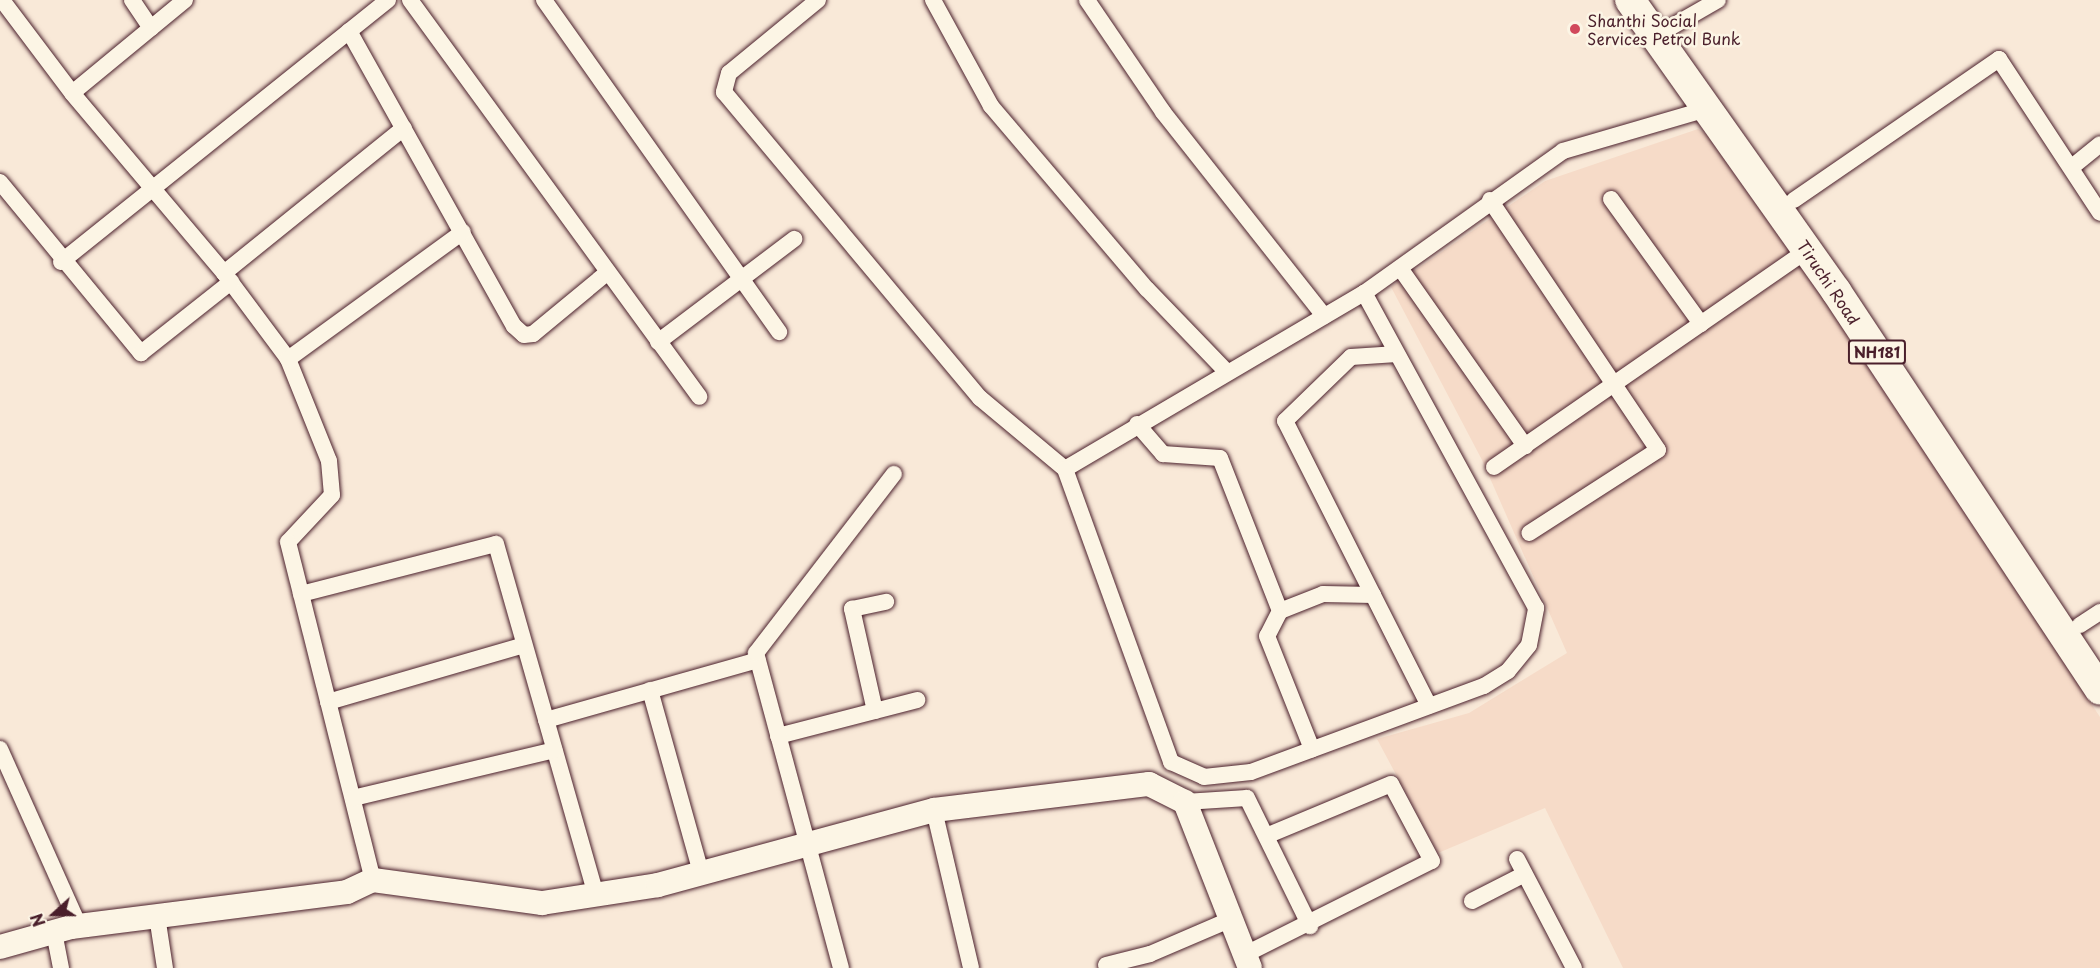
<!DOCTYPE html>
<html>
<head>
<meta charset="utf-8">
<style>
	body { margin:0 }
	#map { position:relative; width:2100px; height:968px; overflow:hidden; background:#f9e9d8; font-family:"Playpen Sans",sans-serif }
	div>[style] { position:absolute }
	.built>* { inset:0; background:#f6dbc8 }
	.roads { filter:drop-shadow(0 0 2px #4a1f2b) drop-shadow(0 0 2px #4a1f2b) }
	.street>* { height:16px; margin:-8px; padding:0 8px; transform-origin:8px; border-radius:8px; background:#fcf5e5 }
	.secondary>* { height:24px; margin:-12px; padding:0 12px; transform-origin:12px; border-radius:12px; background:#fcf5e5 }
	.highway>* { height:30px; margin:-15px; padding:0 15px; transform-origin:15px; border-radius:15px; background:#fcf5e5 }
	.dots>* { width:16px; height:16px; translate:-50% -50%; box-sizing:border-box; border:3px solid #fcf5e5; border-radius:50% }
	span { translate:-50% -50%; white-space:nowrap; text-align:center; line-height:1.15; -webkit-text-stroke:5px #fcf5e5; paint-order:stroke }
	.shield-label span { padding:2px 4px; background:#fcf5e5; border:2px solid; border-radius:4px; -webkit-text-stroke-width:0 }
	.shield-label { font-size:15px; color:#4a1f2b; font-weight:700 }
	.poi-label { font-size:16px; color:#4a1f2b }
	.left { translate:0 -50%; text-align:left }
	.street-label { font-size:16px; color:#4a1f2b }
	.north { position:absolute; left:24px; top:884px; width:60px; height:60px; -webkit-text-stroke:4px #fcf5e5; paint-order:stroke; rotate:249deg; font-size:16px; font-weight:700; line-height:24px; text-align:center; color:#4a1f2b }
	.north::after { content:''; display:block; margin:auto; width:21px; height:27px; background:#4a1f2b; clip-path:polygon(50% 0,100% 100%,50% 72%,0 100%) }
</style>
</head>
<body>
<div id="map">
	<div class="built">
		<div style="clip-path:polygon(1698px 129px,1712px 138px,1793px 252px,2100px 717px,2100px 968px,1623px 968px,1545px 808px,1438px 853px,1377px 739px,1469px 713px,1567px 653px,1482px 460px,1391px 287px,1545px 181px)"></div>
	</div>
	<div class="roads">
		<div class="street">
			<div style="left:2px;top:0;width:116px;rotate:53deg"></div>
			<div style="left:132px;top:0;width:34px;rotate:56deg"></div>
			<div style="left:185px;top:0;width:146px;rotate:140.5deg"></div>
			<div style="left:72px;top:93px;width:236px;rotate:49.8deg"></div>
			<div style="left:224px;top:273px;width:107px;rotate:53.3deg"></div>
			<div style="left:288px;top:359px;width:110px;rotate:68.1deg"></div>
			<div style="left:329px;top:461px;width:34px;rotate:85deg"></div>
			<div style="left:332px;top:495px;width:64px;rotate:133.1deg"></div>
			<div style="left:288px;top:542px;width:349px;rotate:75.9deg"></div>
			<div style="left:410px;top:0;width:491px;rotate:53.9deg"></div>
			<div style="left:544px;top:0;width:407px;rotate:54.7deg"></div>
			<div style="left:818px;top:0;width:115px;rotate:140.6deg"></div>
			<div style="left:729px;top:73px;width:20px;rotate:105deg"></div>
			<div style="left:724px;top:92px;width:399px;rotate:50.1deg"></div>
			<div style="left:980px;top:398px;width:111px;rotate:39.9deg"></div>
			<div style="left:1065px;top:469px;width:347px;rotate:-30.5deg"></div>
			<div style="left:1364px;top:293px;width:244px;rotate:-35.5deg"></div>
			<div style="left:1563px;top:151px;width:153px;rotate:-16.3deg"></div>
			<div style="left:933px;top:0;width:121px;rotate:61.3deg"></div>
			<div style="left:991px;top:106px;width:240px;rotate:49.6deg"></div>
			<div style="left:1147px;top:289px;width:115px;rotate:46.1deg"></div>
			<div style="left:1087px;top:0;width:135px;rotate:55.8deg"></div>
			<div style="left:1163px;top:112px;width:260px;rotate:51.7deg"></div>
			<div style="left:1671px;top:27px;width:54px;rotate:-29.9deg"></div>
			<div style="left:349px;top:31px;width:338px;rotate:60.8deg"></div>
			<div style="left:514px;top:326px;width:13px;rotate:42deg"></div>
			<div style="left:524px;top:335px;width:9px;rotate:-6deg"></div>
			<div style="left:533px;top:334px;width:97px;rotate:-39.6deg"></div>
			<div style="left:2072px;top:167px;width:36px;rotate:-39deg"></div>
			<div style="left:0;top:182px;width:222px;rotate:50.5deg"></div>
			<div style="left:141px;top:353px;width:115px;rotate:-38.3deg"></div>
			<div style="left:1611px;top:199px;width:154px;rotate:54.2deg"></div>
			<div style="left:1490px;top:200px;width:301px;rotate:56.1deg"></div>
			<div style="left:1658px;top:450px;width:153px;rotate:147.2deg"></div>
			<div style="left:1794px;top:200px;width:249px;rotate:-34.5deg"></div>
			<div style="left:1999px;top:59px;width:184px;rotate:56.7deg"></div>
			<div style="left:61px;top:262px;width:419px;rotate:-38.7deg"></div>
			<div style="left:1400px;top:268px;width:218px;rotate:54.9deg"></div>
			<div style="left:224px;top:273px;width:231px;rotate:-38.9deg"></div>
			<div style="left:658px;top:342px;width:171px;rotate:-37.1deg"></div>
			<div style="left:288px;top:359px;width:216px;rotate:-36deg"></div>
			<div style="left:1137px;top:424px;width:40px;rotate:49deg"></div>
			<div style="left:1163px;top:454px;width:57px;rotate:4deg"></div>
			<div style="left:1220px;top:458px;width:164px;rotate:68.6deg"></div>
			<div style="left:1280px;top:611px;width:46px;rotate:-21.6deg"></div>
			<div style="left:1323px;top:594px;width:50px;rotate:1.1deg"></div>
			<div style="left:1373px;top:595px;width:195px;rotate:-116.8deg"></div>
			<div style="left:1285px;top:421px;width:92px;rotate:-44.1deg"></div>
			<div style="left:1351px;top:357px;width:46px;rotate:-3.7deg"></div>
			<div style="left:1494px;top:467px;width:381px;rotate:-34.7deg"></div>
			<div style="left:1065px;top:469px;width:312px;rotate:70.1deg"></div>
			<div style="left:1171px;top:762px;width:36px;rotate:24deg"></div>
			<div style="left:1204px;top:777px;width:47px;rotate:-6.1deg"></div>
			<div style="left:1251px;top:772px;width:248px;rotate:-20.3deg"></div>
			<div style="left:1484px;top:686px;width:28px;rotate:-32deg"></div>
			<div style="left:1508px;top:671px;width:33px;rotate:-51deg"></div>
			<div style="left:1529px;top:645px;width:38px;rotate:-79deg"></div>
			<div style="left:1536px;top:608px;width:359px;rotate:-118.6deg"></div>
			<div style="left:301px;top:594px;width:201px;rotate:-14.4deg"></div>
			<div style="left:496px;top:544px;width:365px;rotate:74.1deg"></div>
			<div style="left:1373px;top:595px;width:124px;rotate:63.2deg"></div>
			<div style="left:1280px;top:611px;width:28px;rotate:117deg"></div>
			<div style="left:1267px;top:636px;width:122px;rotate:68.3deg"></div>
			<div style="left:2080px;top:625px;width:24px;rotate:-33deg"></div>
			<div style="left:650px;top:690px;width:190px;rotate:74.4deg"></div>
			<div style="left:328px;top:702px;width:204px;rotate:-16.2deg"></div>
			<div style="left:875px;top:711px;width:105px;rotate:-102.7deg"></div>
			<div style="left:852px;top:609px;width:35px;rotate:-12deg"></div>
			<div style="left:546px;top:720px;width:220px;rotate:-15.8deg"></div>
			<div style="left:778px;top:736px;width:144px;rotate:-14.5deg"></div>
			<div style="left:0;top:749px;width:194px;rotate:65.9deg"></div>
			<div style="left:353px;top:798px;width:207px;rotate:-13.4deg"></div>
			<div style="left:1185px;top:802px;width:62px;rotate:-3.7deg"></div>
			<div style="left:1247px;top:798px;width:143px;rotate:63.8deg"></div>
			<div style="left:934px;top:810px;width:162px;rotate:76.8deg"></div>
			<div style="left:1517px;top:859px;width:123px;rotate:62.4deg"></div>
			<div style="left:1472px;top:901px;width:59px;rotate:-27deg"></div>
			<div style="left:157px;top:916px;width:53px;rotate:81.3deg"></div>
			<div style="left:54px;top:932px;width:37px;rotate:79deg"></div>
			<div style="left:1244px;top:955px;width:210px;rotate:-26.6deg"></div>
			<div style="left:1432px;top:861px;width:87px;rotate:-118deg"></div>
			<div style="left:1391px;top:784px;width:135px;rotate:157.4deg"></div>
			<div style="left:1106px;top:965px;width:45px;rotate:-14deg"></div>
			<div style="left:1150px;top:954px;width:91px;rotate:-23.2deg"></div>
			<div style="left:841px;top:968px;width:326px;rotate:-105.1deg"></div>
			<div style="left:756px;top:653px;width:226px;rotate:-52.4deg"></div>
		</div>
		<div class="secondary">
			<div style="left:0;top:947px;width:74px;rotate:-15.7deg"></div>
			<div style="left:71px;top:927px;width:278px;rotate:-7.2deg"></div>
			<div style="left:347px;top:892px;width:29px;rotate:-25deg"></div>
			<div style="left:373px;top:880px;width:171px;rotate:7.8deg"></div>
			<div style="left:542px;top:903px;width:117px;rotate:-8.8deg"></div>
			<div style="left:658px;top:885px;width:286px;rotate:-15.2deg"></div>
			<div style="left:934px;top:810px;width:217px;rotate:-6.9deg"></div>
			<div style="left:1149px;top:784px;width:40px;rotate:26.6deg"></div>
			<div style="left:1185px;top:802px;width:178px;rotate:68.6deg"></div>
		</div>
		<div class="highway">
			<div style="left:1630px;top:0;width:357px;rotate:54.7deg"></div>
			<div style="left:1836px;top:291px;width:478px;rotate:56.5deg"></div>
		</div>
	</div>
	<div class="dots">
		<div style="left:1575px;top:29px;background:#d1495b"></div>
	</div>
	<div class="shield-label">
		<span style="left:1877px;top:352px">NH181</span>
	</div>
	<div class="poi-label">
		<span class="left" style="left:1587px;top:29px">Shanthi Social<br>Services Petrol Bunk</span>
	</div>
	<div class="street-label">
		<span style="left:1829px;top:282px;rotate:56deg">Tiruchi Road</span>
	</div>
	<div class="north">N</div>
</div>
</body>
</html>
